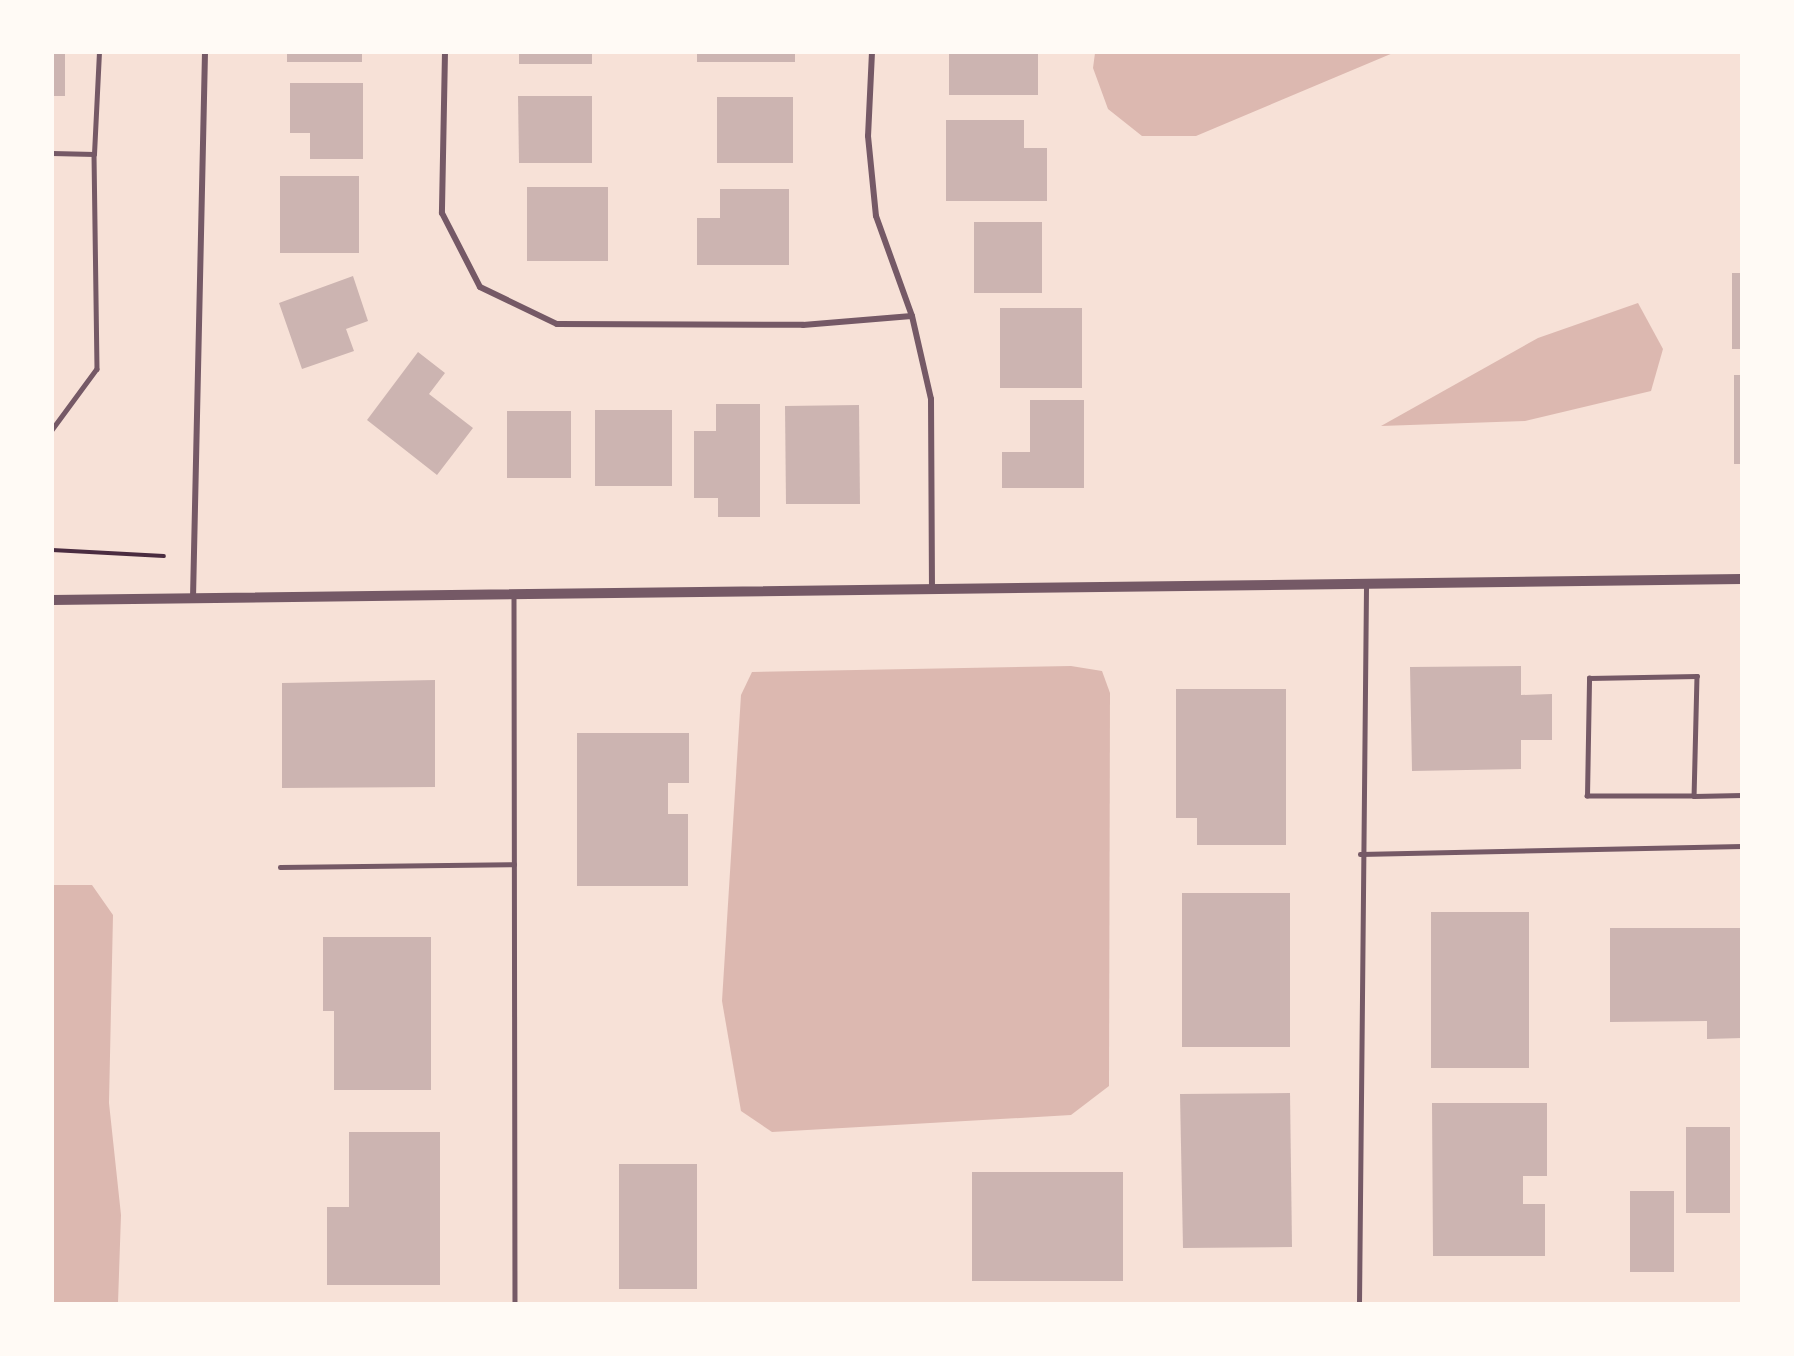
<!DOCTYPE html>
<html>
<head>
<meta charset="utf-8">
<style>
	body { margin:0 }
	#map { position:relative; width:1794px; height:1356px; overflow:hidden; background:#f7e1d7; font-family:"Times New Roman",serif }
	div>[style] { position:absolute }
	.water>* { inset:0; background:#dcb8b0 }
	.building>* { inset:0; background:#ccb4b1 }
	.path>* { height:4px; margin:-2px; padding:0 2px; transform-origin:2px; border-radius:2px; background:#4a2c40 }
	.service>* { height:4.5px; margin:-2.25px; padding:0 2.25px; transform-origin:2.25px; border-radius:2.25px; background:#755966 }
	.minor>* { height:6px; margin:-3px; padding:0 3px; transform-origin:3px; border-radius:3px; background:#755966 }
	.tertiary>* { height:10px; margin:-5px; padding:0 5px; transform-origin:5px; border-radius:5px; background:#755966 }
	span { translate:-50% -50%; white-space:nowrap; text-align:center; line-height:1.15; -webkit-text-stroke:4.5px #fffaf5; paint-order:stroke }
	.frame { position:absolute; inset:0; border:54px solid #fffaf5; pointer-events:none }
</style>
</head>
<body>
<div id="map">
	<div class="water">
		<div style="clip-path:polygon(1095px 53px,1095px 52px,1393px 53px,1196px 136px,1142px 136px,1108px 109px,1093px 68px)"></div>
		<div style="clip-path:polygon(1638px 303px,1663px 349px,1651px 391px,1525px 421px,1381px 426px,1538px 338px)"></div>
		<div style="clip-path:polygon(1071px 666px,1102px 671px,1110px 693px,1109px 1086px,1071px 1115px,772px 1132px,741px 1111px,722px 1001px,741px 695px,752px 672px)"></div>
		<div style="clip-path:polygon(53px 885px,92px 885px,113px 915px,109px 1103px,121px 1215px,118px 1303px,53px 1303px)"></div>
	</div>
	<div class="building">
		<div style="clip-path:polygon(52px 52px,65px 52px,65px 96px,52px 96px)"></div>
		<div style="clip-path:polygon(287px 52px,362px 52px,362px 62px,287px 62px)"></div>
		<div style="clip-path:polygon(519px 52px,592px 52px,592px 64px,519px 64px)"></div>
		<div style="clip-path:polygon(697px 52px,795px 52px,795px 62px,697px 62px)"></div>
		<div style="clip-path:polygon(949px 52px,1038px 52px,1038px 95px,949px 95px)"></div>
		<div style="clip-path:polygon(290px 83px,363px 83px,363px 159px,310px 159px,310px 133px,290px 133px)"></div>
		<div style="clip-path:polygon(518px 96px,592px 96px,592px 163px,519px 163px)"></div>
		<div style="clip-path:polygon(717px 97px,793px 97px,793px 163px,717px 163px)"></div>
		<div style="clip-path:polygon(946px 120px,1024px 120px,1024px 148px,1047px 148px,1047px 201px,946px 201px)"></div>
		<div style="clip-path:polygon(280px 176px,359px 176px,359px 253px,280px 253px)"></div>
		<div style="clip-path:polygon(527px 187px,608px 187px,608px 261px,527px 261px)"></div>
		<div style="clip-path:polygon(720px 189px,789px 189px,789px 265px,697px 265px,697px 218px,720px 218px)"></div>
		<div style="clip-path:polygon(974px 222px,1042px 222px,1042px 293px,974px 293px)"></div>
		<div style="clip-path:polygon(1732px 273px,1742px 273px,1742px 349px,1732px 349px)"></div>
		<div style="clip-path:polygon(353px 276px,368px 321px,346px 329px,354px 351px,302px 369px,279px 303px)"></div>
		<div style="clip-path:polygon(1000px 308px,1082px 308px,1082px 388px,1000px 388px)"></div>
		<div style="clip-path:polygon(418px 352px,445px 373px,429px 394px,473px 428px,437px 475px,367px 420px)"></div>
		<div style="clip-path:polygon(1734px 375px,1742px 375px,1742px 464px,1734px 464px)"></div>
		<div style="clip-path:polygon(1030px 400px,1084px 400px,1084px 488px,1002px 488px,1002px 452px,1030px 452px)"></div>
		<div style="clip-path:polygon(716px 404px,760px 404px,760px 517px,718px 517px,718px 498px,694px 498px,694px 431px,716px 431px)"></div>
		<div style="clip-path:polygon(859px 405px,860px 504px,786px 504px,785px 406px)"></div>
		<div style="clip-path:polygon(595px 410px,672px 410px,672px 486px,595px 486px)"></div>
		<div style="clip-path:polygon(507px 411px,571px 411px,571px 478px,507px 478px)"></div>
		<div style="clip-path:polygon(1521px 666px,1521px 695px,1552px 694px,1552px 740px,1521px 740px,1521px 769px,1412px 771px,1410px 667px)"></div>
		<div style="clip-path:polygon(435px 680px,435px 787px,282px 788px,282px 683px)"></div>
		<div style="clip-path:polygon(1176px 689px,1286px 689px,1286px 845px,1197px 845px,1197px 818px,1176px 818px)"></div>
		<div style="clip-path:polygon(577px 733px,689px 733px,689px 783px,668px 783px,668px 814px,688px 814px,688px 886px,577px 886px)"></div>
		<div style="clip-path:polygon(1182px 893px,1290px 893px,1290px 1047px,1182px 1047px)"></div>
		<div style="clip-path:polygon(1431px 912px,1529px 912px,1529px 1068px,1431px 1068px)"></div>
		<div style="clip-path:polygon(1610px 928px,1742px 928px,1742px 1038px,1707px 1039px,1707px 1021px,1610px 1022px)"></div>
		<div style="clip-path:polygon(323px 937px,431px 937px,431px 1090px,334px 1090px,334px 1011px,323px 1011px)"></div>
		<div style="clip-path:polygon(1290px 1093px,1292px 1247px,1183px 1248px,1180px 1094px)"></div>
		<div style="clip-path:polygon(1432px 1103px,1547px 1103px,1547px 1176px,1523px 1176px,1523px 1204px,1545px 1204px,1545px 1256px,1433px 1256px)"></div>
		<div style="clip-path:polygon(1686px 1127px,1730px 1127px,1730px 1213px,1686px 1213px)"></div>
		<div style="clip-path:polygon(349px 1132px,440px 1132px,440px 1285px,327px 1285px,327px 1207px,349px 1207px)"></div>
		<div style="clip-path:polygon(619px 1164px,697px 1164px,697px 1289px,619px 1289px)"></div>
		<div style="clip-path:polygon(972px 1172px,1123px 1172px,1123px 1281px,972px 1281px)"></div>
		<div style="clip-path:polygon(1630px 1191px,1674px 1191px,1674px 1272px,1630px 1272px)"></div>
	</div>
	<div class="path">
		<div style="left:52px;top:550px;width:112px;rotate:3.1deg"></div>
	</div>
	<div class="service">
		<div style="left:52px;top:153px;width:42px;rotate:1.4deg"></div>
		<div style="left:94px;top:154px;width:215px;rotate:89.2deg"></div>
		<div style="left:97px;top:369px;width:76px;rotate:126.4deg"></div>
		<div style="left:94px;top:154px;width:102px;rotate:-87.2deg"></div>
		<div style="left:514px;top:596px;width:708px;rotate:89.92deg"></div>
		<div style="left:1694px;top:796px;width:107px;rotate:180deg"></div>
		<div style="left:1587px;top:796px;width:118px;rotate:-89deg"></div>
		<div style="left:1589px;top:678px;width:108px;rotate:-1.1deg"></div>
		<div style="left:1697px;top:676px;width:120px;rotate:91.4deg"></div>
		<div style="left:1694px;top:796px;width:48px;rotate:-1.2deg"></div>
		<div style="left:1360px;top:854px;width:382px;rotate:-1.2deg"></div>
		<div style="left:280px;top:867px;width:234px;rotate:-0.7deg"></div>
		<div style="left:1359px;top:1304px;width:721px;rotate:-89.44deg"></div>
	</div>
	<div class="minor">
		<div style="left:445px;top:52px;width:161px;rotate:91.1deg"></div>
		<div style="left:442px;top:213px;width:83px;rotate:62.8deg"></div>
		<div style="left:480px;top:287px;width:85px;rotate:25.7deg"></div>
		<div style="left:557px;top:324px;width:246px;rotate:0.2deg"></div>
		<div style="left:803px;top:325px;width:109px;rotate:-4.7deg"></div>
		<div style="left:872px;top:52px;width:84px;rotate:92.7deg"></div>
		<div style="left:868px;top:136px;width:80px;rotate:84.3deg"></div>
		<div style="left:876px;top:216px;width:106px;rotate:70.2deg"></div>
		<div style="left:912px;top:316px;width:85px;rotate:77.1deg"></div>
		<div style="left:931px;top:399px;width:192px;rotate:89.7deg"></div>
		<div style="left:193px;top:598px;width:546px;rotate:-88.74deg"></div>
	</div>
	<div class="tertiary">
		<div style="left:52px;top:600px;width:1690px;rotate:-0.71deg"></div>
	</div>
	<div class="frame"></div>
</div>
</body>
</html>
